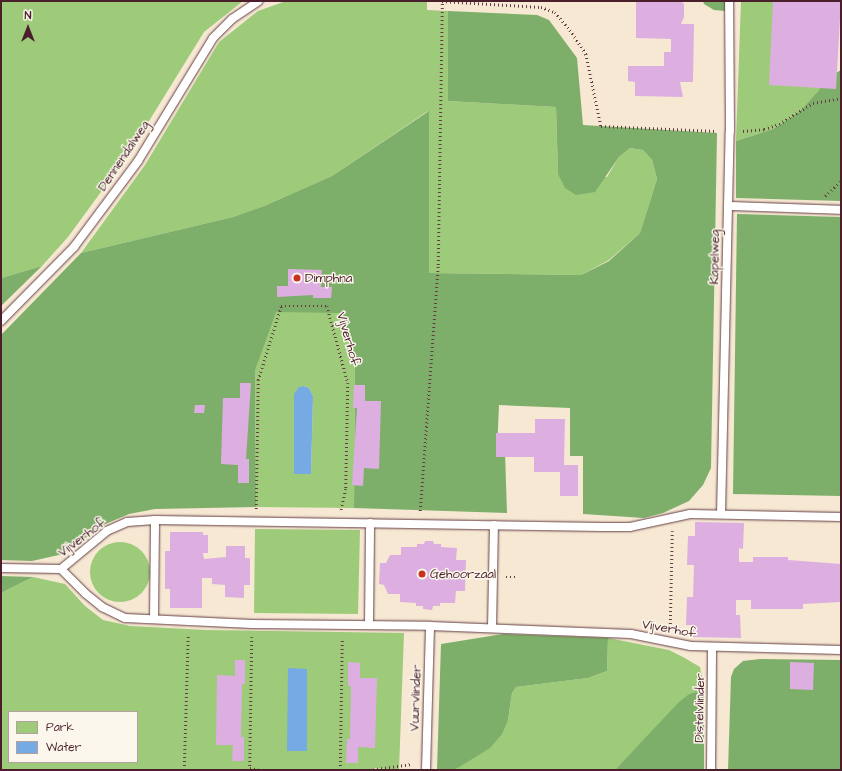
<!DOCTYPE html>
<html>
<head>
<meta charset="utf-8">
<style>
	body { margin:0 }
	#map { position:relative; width:842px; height:771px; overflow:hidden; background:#f6e8d2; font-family:"Architects Daughter",sans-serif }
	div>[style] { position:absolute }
	.green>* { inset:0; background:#9dcb7a }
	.round { border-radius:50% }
	.forest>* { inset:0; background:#7eaf6a }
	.water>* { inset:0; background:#75aae2 }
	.building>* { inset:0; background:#ddafe1 }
	.path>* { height:2.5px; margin-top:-1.25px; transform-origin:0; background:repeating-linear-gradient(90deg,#643d44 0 1px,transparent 0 4px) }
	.roads { filter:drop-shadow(0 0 1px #643d44) drop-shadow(0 0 1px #643d44) }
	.lane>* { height:8px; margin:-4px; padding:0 4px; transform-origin:4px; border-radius:4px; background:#fff }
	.dots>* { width:11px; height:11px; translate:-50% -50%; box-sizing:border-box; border:2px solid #fbf7ec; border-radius:50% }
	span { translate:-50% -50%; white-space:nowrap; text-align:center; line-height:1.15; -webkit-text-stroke:3px #fbf7ec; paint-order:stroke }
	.street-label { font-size:13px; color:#4a1f2b }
	.poi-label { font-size:13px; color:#4a1f2b }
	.left { translate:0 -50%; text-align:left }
	.frame { position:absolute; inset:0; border:2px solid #4a1f2b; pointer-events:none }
	.legend { position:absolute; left:8px; top:711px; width:130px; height:52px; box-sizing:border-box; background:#fbf7ec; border:1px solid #b4a19f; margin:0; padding:5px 7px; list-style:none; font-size:12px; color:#4a1f2b }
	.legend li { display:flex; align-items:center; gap:8px; height:20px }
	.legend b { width:20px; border:1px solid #b4a19f }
	.north { position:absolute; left:8px; top:8px; width:40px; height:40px; -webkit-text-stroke:3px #fbf7ec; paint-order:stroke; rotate:0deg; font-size:11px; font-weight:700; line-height:16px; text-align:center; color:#4a1f2b }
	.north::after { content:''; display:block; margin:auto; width:14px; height:18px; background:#4a1f2b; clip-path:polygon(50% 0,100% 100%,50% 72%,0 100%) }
</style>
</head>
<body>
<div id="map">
	<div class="green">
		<div style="clip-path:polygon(1px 1px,243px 1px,204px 32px,128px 155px,68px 237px,42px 266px,1px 278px)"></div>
		<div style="clip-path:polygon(286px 1px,427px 1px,427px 10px,448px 11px,448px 101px,556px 107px,558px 174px,607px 177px,619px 157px,630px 148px,643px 150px,652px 160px,657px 179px,640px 233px,609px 260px,581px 275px,429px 273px,428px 111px,332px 176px,264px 206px,233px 217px,81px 253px,145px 165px,219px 42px,258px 11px)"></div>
		<div style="clip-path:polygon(741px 1px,828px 1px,826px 72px,819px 90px,800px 111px,773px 129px,736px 141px)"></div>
		<div style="clip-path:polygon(evenodd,283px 261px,341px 313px,355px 366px,354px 508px,256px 507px,255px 371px,275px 312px,283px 261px,304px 386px,309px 388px,313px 396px,311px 474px,304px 386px)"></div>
		<div style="clip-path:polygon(255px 529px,360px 530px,358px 614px,254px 613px)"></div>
		<div class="round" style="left:90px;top:542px;width:60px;height:60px"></div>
		<div style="clip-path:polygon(evenodd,33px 577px,65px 584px,85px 606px,103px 620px,130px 626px,206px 630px,404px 633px,399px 770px,373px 768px,373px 770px,1px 770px,1px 593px,33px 577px,9px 712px,137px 712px,137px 762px,9px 762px,9px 712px)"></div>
		<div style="clip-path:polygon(608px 638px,669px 650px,683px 657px,700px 667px,704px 689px,689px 694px,615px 770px,437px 770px,456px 769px,508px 720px,512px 693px,516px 687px,588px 678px,607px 671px)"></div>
	</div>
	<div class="forest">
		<div style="clip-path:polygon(703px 1px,725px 1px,725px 11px,714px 10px,704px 4px)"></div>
		<div style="clip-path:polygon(448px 11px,537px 15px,549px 20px,577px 58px,583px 125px,717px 133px,711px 468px,703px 485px,689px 501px,663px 513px,644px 518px,583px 514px,583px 456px,570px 456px,570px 408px,499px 405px,497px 452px,505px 452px,507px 513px,354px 508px,355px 366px,341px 313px,276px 312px,255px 371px,256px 507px,155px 509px,129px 514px,103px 525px,63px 554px,32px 561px,1px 560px,1px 335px,81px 253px,233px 217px,264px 206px,332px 176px,429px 111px,429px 273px,581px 275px,609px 261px,640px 233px,657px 179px,652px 160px,643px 150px,630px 148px,619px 157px,595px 192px,576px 195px,565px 188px,558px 174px,556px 107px,448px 101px)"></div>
		<div style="clip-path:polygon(841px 70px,841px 201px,736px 198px,736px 141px,773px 129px,800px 111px,819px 90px,822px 81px)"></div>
		<div style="clip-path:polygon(737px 214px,841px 217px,841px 496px,733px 494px)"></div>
		<div style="clip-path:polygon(42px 266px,1px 306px,1px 278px)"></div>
		<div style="clip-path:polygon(1px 576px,33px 577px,1px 593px)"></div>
		<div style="clip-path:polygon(503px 634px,608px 638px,607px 671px,588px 678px,516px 687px,512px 693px,508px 720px,502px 734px,490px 748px,456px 769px,437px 769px,441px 644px)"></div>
		<div style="clip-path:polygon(760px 659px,841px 660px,841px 770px,728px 770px,731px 677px,734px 669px,743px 661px)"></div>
		<div style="clip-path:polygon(704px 689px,704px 770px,615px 770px,678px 703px,689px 694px)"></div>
	</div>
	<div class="water">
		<div style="clip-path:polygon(304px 386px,309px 388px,313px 396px,311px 474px,294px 474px,294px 394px,299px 387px)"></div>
		<div style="clip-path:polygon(288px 668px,307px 669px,307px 751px,287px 751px)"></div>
	</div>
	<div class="building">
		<div style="clip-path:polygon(636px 1px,681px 1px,684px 4px,684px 17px,681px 24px,694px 24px,693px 82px,680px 82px,683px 97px,635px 96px,635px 82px,628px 81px,628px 66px,664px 66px,664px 52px,671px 52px,671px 39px,636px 38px)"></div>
		<div style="clip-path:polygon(773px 1px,841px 1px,836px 89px,769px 85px)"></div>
		<div style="clip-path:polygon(288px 269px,322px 270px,321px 287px,332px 287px,331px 298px,313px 298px,313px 295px,277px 297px,277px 286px,288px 286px)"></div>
		<div style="clip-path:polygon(240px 383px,251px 383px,246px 459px,249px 459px,249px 483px,238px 483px,238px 465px,221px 464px,223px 398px,240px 398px)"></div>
		<div style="clip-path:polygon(354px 385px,365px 385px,365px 401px,381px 401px,379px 469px,364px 468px,363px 486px,352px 485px,357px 408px,353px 408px)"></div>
		<div style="clip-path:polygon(195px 405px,205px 405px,204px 413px,194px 413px)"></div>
		<div style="clip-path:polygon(535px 419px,565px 419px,564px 465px,578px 465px,578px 496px,560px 496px,560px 472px,534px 472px,534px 457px,496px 457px,496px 433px,535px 433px)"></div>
		<div style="clip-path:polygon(695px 522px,744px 523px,743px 549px,739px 548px,739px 562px,753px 562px,753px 557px,788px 557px,788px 560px,841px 564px,841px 602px,803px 604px,803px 609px,751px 609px,751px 600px,736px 600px,736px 615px,740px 615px,741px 638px,692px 637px,692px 625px,686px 625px,687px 597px,693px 597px,694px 565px,687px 565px,688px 536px,695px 536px)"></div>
		<div style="clip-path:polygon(170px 532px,203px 532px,203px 535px,208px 535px,208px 553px,203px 553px,204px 559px,226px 557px,226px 546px,245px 546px,245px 558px,250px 558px,250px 585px,244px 585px,244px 598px,225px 597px,225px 585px,212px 584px,212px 578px,202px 578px,202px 608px,170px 608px,170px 589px,165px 589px,165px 551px,170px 551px)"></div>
		<div style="clip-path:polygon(425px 541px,433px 541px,434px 544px,441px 544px,441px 547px,457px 548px,456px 560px,466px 560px,465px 591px,456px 591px,455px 603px,440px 603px,440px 606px,433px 606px,432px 610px,423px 609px,423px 606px,416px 606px,416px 603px,400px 602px,400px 594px,388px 594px,384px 585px,379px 584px,380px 563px,386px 563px,390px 555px,401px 555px,401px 547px,417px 547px,417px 544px,424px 544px)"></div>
		<div style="clip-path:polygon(235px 660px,245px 660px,245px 684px,242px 684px,241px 737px,244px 737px,244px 761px,232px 761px,233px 745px,216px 745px,217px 675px,235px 676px)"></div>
		<div style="clip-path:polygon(348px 662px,360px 663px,360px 678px,377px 678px,375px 748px,358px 747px,358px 763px,346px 763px,347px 739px,350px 739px,351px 686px,348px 686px)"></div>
		<div style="clip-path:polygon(790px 662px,814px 663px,813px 690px,790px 689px)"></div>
	</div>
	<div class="path">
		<div style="left:743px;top:131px;width:21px;rotate:-5deg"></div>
		<div style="left:764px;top:129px;width:16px;rotate:-18deg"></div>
		<div style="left:779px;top:124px;width:40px;rotate:-32deg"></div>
		<div style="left:813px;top:103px;width:28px;rotate:-10deg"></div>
		<div style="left:825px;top:196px;width:22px;rotate:-43deg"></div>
		<div style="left:256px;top:509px;width:129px;rotate:-89.1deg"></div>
		<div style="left:258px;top:380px;width:77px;rotate:-72.7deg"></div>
		<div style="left:281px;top:306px;width:46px"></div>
		<div style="left:327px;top:306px;width:80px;rotate:74.7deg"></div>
		<div style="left:348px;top:383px;width:106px;rotate:91.1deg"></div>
		<div style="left:346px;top:489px;width:22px;rotate:103deg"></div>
		<div style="left:420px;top:511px;width:247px;rotate:-85.8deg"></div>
		<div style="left:438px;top:265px;width:264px;rotate:-89.1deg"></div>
		<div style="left:442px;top:1px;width:99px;rotate:3.5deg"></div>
		<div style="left:541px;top:7px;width:15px;rotate:20deg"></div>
		<div style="left:555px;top:12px;width:23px;rotate:50deg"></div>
		<div style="left:570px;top:30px;width:29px;rotate:56deg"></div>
		<div style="left:586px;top:54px;width:74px;rotate:78.2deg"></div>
		<div style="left:601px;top:126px;width:115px;rotate:2.5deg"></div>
		<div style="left:506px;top:577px;width:12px"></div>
		<div style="left:670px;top:628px;width:97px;rotate:-88.8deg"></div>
		<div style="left:252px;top:637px;width:131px;rotate:90.9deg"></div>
		<div style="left:250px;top:768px;width:10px;rotate:11deg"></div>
		<div style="left:184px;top:770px;width:136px;rotate:-88.3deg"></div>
		<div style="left:340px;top:770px;width:131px;rotate:-89.1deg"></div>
		<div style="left:369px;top:770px;width:43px;rotate:-7.9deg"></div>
	</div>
	<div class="roads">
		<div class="lane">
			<div style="left:728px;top:206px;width:113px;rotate:2deg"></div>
			<div style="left:1px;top:321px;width:104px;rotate:-45.4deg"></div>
			<div style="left:74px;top:247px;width:107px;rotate:-53.3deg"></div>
			<div style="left:138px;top:161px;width:144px;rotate:-58.6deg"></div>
			<div style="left:213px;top:38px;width:27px;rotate:-45deg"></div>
			<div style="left:232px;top:19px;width:32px;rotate:-34deg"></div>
			<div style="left:721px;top:514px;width:383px;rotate:-88.7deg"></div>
			<div style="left:730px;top:131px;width:130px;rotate:-90.4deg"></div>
			<div style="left:841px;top:517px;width:151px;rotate:-178.9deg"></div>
			<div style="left:690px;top:514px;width:61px;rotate:167.8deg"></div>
			<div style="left:630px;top:527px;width:28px;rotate:180deg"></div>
			<div style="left:602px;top:527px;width:447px;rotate:-179.1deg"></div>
			<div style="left:155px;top:520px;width:28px;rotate:176deg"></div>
			<div style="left:127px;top:522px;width:22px;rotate:156deg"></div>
			<div style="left:107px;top:531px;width:60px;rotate:140.4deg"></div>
			<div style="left:61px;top:569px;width:35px;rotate:45deg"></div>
			<div style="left:86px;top:594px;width:21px;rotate:39deg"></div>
			<div style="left:102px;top:607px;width:25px;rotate:26deg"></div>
			<div style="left:125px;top:618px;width:127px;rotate:2.7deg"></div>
			<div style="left:252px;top:624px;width:178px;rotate:0.6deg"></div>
			<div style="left:430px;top:626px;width:201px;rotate:2.3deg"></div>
			<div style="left:631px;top:634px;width:61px;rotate:11.3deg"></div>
			<div style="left:691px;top:646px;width:150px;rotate:1.5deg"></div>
			<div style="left:1px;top:568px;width:60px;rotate:1deg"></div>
			<div style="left:154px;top:618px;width:98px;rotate:-89.4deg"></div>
			<div style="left:369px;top:625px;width:102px;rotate:-89.4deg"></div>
			<div style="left:492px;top:628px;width:103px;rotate:-88.9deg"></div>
			<div style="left:426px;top:770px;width:144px;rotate:-88.4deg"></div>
			<div style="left:711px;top:770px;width:123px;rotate:-89.5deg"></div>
		</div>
	</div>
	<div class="dots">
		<div style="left:297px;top:278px;background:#c8321e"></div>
		<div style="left:422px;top:574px;background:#c8321e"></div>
	</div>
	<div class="street-label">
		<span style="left:124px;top:156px;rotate:-56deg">Dennendalweg</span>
		<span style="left:715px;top:257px;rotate:-89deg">Kapelweg</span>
		<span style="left:348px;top:339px;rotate:74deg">Vijverhof</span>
		<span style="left:82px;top:538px;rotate:-37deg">Vijverhof</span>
		<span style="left:669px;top:629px;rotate:10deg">Vijverhof</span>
		<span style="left:416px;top:698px;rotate:-88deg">Vuurvlinder</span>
		<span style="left:700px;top:708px;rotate:-89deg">Distelvlinder</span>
	</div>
	<div class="poi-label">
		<span class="left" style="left:305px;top:278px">Dimphna</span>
		<span class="left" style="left:430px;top:574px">Gehoorzaal</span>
	</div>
	<div class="frame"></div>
	<ul class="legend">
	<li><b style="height:11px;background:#9dcb7a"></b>Park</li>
	<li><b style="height:11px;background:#75aae2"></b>Water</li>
	</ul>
	<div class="north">N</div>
</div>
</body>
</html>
